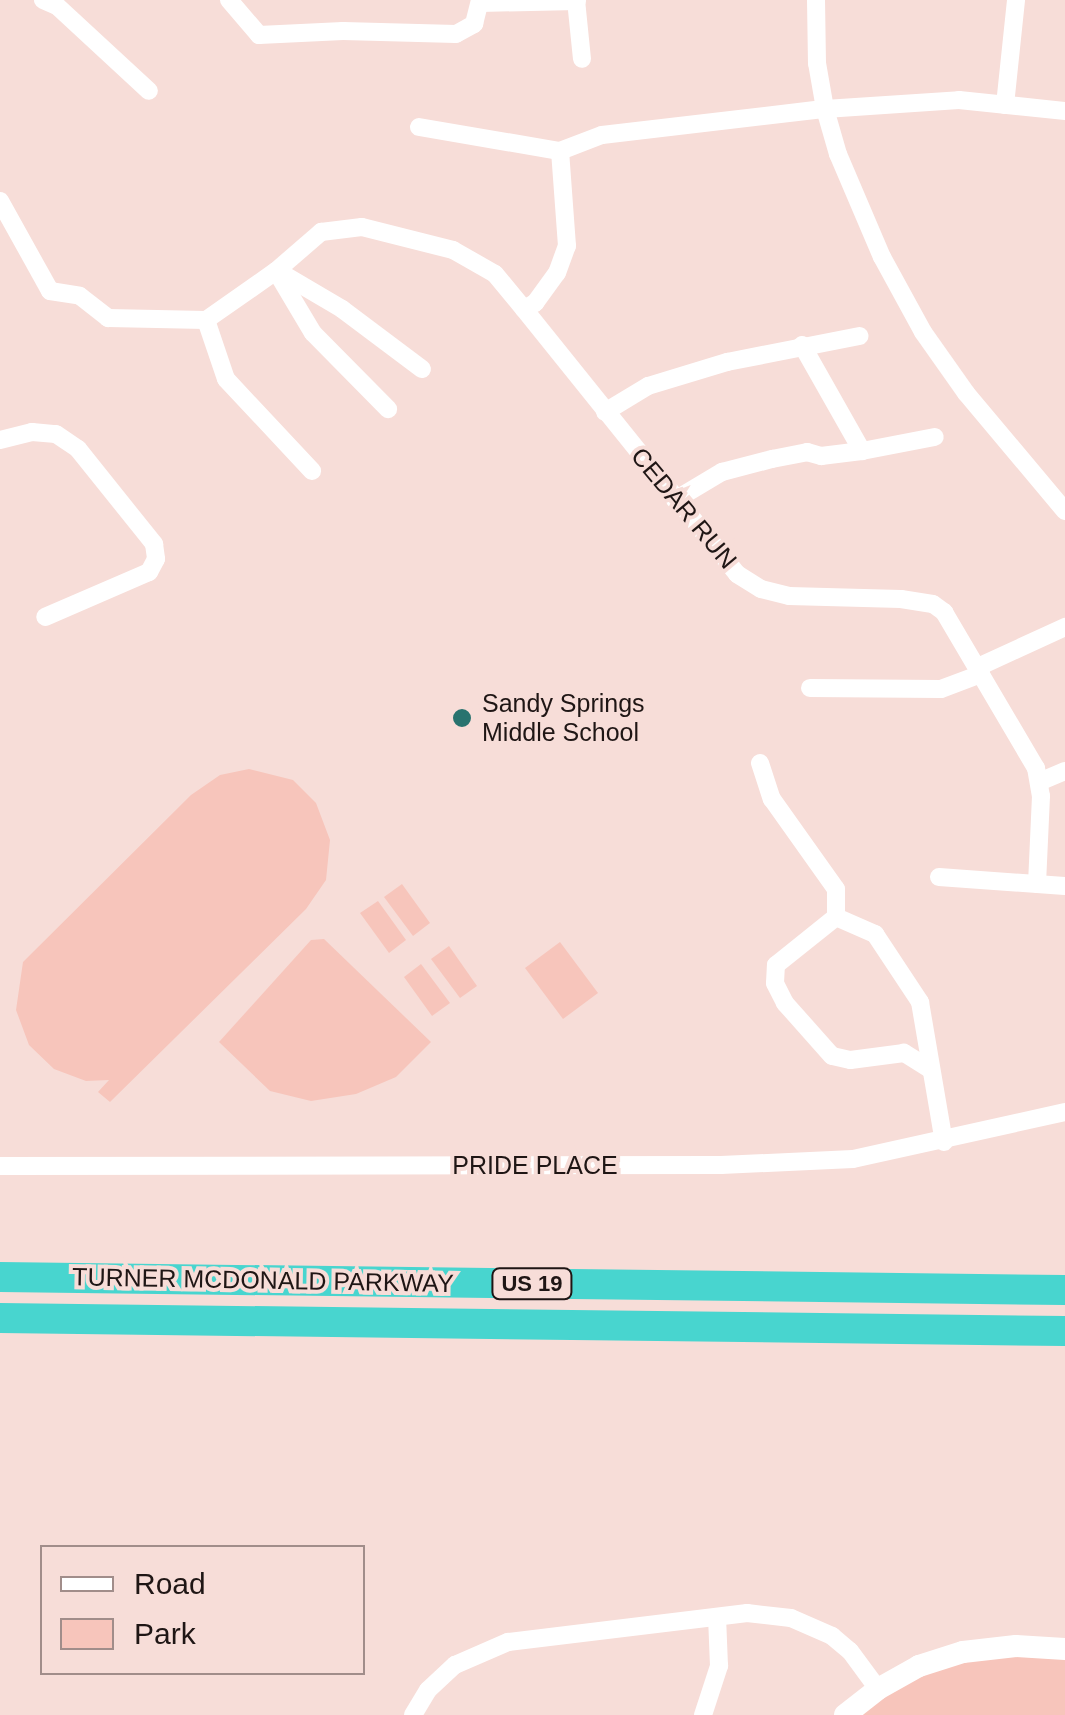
<!DOCTYPE html>
<html>
<head>
<meta charset="utf-8">
<style>
	body { margin:0 }
	#map { position:relative; width:1065px; height:1715px; overflow:hidden; background:#f7ddd8; font-family:Helvetica,sans-serif }
	div>[style] { position:absolute }
	.green>* { inset:0; background:#f7c5bb }
	.minor>* { height:18px; margin:-9px; padding:0 9px; transform-origin:9px; border-radius:9px; background:#fff }
	.tertiary>* { height:22px; margin:-11px; padding:0 11px; transform-origin:11px; border-radius:11px; background:#fff }
	.motorway>* { height:30px; margin:-15px; padding:0 15px; transform-origin:15px; border-radius:15px; background:#48d5cf }
	.dots>* { width:28px; height:28px; translate:-50% -50%; box-sizing:border-box; border:5px solid #f7ddd8; border-radius:50% }
	span { translate:-50% -50%; white-space:nowrap; text-align:center; line-height:1.15; -webkit-text-stroke:8px #f7ddd8; paint-order:stroke }
	.shield-label span { padding:2px 8px; background:#f7ddd8; border:2px solid; border-radius:8px; -webkit-text-stroke-width:0 }
	.shield-label { font-size:22px; color:#1f1615; font-weight:700 }
	.street-label { font-size:25px; color:#1f1615 }
	.poi-label { font-size:25px; color:#1f1615 }
	.left { translate:0 -50%; text-align:left }
	.legend { position:absolute; left:40px; top:1545px; width:325px; height:130px; box-sizing:border-box; background:#f7ddd8; border:2px solid #a18d8a; margin:0; padding:12px 18px; list-style:none; font-size:30px; color:#1f1615 }
	.legend li { display:flex; align-items:center; gap:20px; height:50px }
	.legend b { width:50px; border:2px solid #a18d8a }
</style>
</head>
<body>
<div id="map">
	<div class="green">
		<div style="clip-path:polygon(249px 769px,293px 780px,316px 803px,330px 840px,326px 880px,306px 909px,110px 1102px,98px 1092px,109px 1080px,86px 1081px,54px 1069px,29px 1045px,16px 1010px,23px 962px,191px 795px,220px 775px)"></div>
		<div style="clip-path:polygon(402px 884px,430px 923px,413px 936px,384px 897px)"></div>
		<div style="clip-path:polygon(378px 901px,406px 940px,389px 953px,360px 913px)"></div>
		<div style="clip-path:polygon(324px 939px,431px 1042px,396px 1077px,356px 1094px,311px 1101px,270px 1091px,219px 1042px,311px 940px)"></div>
		<div style="clip-path:polygon(560px 942px,598px 993px,563px 1019px,525px 968px)"></div>
		<div style="clip-path:polygon(449px 946px,477px 986px,460px 998px,431px 959px)"></div>
		<div style="clip-path:polygon(421px 964px,450px 1003px,432px 1016px,404px 977px)"></div>
		<div style="clip-path:polygon(1065px 1648px,1065px 1715px,852px 1715px,890px 1681px,990px 1649px)"></div>
	</div>
	<div class="minor">
		<div style="left:43px;top:0;width:15px;rotate:23deg"></div>
		<div style="left:57px;top:6px;width:125px;rotate:42.7deg"></div>
		<div style="left:229px;top:0;width:46px;rotate:49.4deg"></div>
		<div style="left:259px;top:35px;width:84px;rotate:-2.7deg"></div>
		<div style="left:343px;top:31px;width:113px;rotate:1.5deg"></div>
		<div style="left:456px;top:34px;width:21px;rotate:-29deg"></div>
		<div style="left:474px;top:24px;width:25px;rotate:-76deg"></div>
		<div style="left:576px;top:0;width:59px;rotate:84.2deg"></div>
		<div style="left:816px;top:0;width:63px;rotate:89.1deg"></div>
		<div style="left:817px;top:63px;width:47px;rotate:80.1deg"></div>
		<div style="left:825px;top:109px;width:47px;rotate:73.9deg"></div>
		<div style="left:838px;top:154px;width:112px;rotate:66.9deg"></div>
		<div style="left:882px;top:257px;width:85px;rotate:61.3deg"></div>
		<div style="left:923px;top:332px;width:75px;rotate:54.8deg"></div>
		<div style="left:966px;top:393px;width:154px;rotate:50deg"></div>
		<div style="left:480px;top:3px;width:97px;rotate:-1.2deg"></div>
		<div style="left:1005px;top:105px;width:106px;rotate:-84deg"></div>
		<div style="left:419px;top:127px;width:143px;rotate:9.7deg"></div>
		<div style="left:560px;top:151px;width:45px;rotate:-20.9deg"></div>
		<div style="left:602px;top:135px;width:225px;rotate:-6.7deg"></div>
		<div style="left:825px;top:109px;width:134px;rotate:-3.8deg"></div>
		<div style="left:959px;top:100px;width:107px;rotate:5.9deg"></div>
		<div style="left:0;top:201px;width:103px;rotate:60.9deg"></div>
		<div style="left:50px;top:291px;width:30px;rotate:9deg"></div>
		<div style="left:80px;top:296px;width:36px;rotate:38deg"></div>
		<div style="left:108px;top:318px;width:98px;rotate:1.2deg"></div>
		<div style="left:206px;top:320px;width:85px;rotate:-35deg"></div>
		<div style="left:276px;top:271px;width:60px;rotate:-40.9deg"></div>
		<div style="left:321px;top:232px;width:41px;rotate:-7deg"></div>
		<div style="left:362px;top:227px;width:94px;rotate:14.2deg"></div>
		<div style="left:453px;top:250px;width:48px;rotate:29.7deg"></div>
		<div style="left:495px;top:274px;width:45px;rotate:50.4deg"></div>
		<div style="left:524px;top:309px;width:13px;rotate:-29deg"></div>
		<div style="left:535px;top:303px;width:37px;rotate:-54deg"></div>
		<div style="left:557px;top:273px;width:29px;rotate:-70deg"></div>
		<div style="left:567px;top:246px;width:95px;rotate:-94.2deg"></div>
		<div style="left:276px;top:271px;width:72px;rotate:59.2deg"></div>
		<div style="left:313px;top:333px;width:107px;rotate:45.4deg"></div>
		<div style="left:281px;top:273px;width:71px;rotate:30.5deg"></div>
		<div style="left:342px;top:309px;width:100px;rotate:36.9deg"></div>
		<div style="left:524px;top:309px;width:340px;rotate:51.2deg"></div>
		<div style="left:737px;top:574px;width:28px;rotate:32deg"></div>
		<div style="left:761px;top:589px;width:29px;rotate:14deg"></div>
		<div style="left:789px;top:596px;width:112px;rotate:1.5deg"></div>
		<div style="left:901px;top:599px;width:32px;rotate:9deg"></div>
		<div style="left:933px;top:604px;width:14px;rotate:36deg"></div>
		<div style="left:944px;top:612px;width:181px;rotate:59.5deg"></div>
		<div style="left:1036px;top:768px;width:28px;rotate:80deg"></div>
		<div style="left:1041px;top:796px;width:88px;rotate:92.6deg"></div>
		<div style="left:206px;top:320px;width:62px;rotate:71.3deg"></div>
		<div style="left:226px;top:379px;width:126px;rotate:46.9deg"></div>
		<div style="left:802px;top:345px;width:122px;rotate:60.5deg"></div>
		<div style="left:605px;top:412px;width:50px;rotate:-31.2deg"></div>
		<div style="left:648px;top:386px;width:83px;rotate:-16.9deg"></div>
		<div style="left:727px;top:362px;width:135px;rotate:-11.1deg"></div>
		<div style="left:0;top:440px;width:33px;rotate:-14deg"></div>
		<div style="left:32px;top:432px;width:24px;rotate:5deg"></div>
		<div style="left:56px;top:434px;width:27px;rotate:34deg"></div>
		<div style="left:78px;top:449px;width:122px;rotate:51.3deg"></div>
		<div style="left:154px;top:544px;width:15px;rotate:82deg"></div>
		<div style="left:156px;top:559px;width:15px;rotate:118deg"></div>
		<div style="left:149px;top:572px;width:113px;rotate:156.6deg"></div>
		<div style="left:675px;top:500px;width:55px;rotate:-30.8deg"></div>
		<div style="left:722px;top:472px;width:52px;rotate:-14.6deg"></div>
		<div style="left:772px;top:459px;width:36px;rotate:-11deg"></div>
		<div style="left:807px;top:452px;width:15px;rotate:16deg"></div>
		<div style="left:821px;top:456px;width:41px;rotate:-7deg"></div>
		<div style="left:862px;top:451px;width:74px;rotate:-10.9deg"></div>
		<div style="left:978px;top:667px;width:96px;rotate:-24.7deg"></div>
		<div style="left:810px;top:688px;width:131px;rotate:0.4deg"></div>
		<div style="left:941px;top:689px;width:43px;rotate:-20.6deg"></div>
		<div style="left:760px;top:763px;width:38px;rotate:72deg"></div>
		<div style="left:772px;top:799px;width:110px;rotate:54.6deg"></div>
		<div style="left:836px;top:889px;width:28px;rotate:90deg"></div>
		<div style="left:1039px;top:782px;width:28px;rotate:-23deg"></div>
		<div style="left:939px;top:877px;width:126px;rotate:4.1deg"></div>
		<div style="left:930px;top:1069px;width:31px;rotate:-148deg"></div>
		<div style="left:904px;top:1053px;width:54px;rotate:172.6deg"></div>
		<div style="left:850px;top:1060px;width:18px;rotate:-167deg"></div>
		<div style="left:832px;top:1056px;width:71px;rotate:-131.6deg"></div>
		<div style="left:785px;top:1003px;width:22px;rotate:-117deg"></div>
		<div style="left:775px;top:983px;width:18px;rotate:-87deg"></div>
		<div style="left:776px;top:965px;width:77px;rotate:-38.7deg"></div>
		<div style="left:836px;top:917px;width:43px;rotate:23.6deg"></div>
		<div style="left:875px;top:934px;width:82px;rotate:56.5deg"></div>
		<div style="left:920px;top:1002px;width:142px;rotate:80.3deg"></div>
		<div style="left:0;top:1166px;width:721px;rotate:-0.08deg"></div>
		<div style="left:721px;top:1165px;width:132px;rotate:-2.6deg"></div>
		<div style="left:853px;top:1159px;width:217px;rotate:-12.5deg"></div>
		<div style="left:413px;top:1715px;width:29px;rotate:-59deg"></div>
		<div style="left:428px;top:1690px;width:37px;rotate:-43deg"></div>
		<div style="left:455px;top:1665px;width:58px;rotate:-23.5deg"></div>
		<div style="left:508px;top:1642px;width:241px;rotate:-6.9deg"></div>
		<div style="left:747px;top:1613px;width:44px;rotate:6.5deg"></div>
		<div style="left:791px;top:1618px;width:45px;rotate:23.7deg"></div>
		<div style="left:832px;top:1636px;width:23px;rotate:40deg"></div>
		<div style="left:850px;top:1651px;width:47px;rotate:53.6deg"></div>
		<div style="left:703px;top:1715px;width:52px;rotate:-71.9deg"></div>
		<div style="left:719px;top:1666px;width:49px;rotate:-92.3deg"></div>
	</div>
	<div class="tertiary">
		<div style="left:845px;top:1715px;width:42px;rotate:-38.2deg"></div>
		<div style="left:878px;top:1689px;width:47px;rotate:-29.3deg"></div>
		<div style="left:919px;top:1666px;width:46px;rotate:-17.7deg"></div>
		<div style="left:963px;top:1652px;width:53px;rotate:-6.5deg"></div>
		<div style="left:1016px;top:1646px;width:49px;rotate:3.5deg"></div>
	</div>
	<div class="motorway">
		<div style="left:0;top:1277px;width:1065px;rotate:0.7deg"></div>
		<div style="left:0;top:1318px;width:1065px;rotate:0.7deg"></div>
	</div>
	<div class="dots">
		<div style="left:462px;top:718px;background:#29736f"></div>
	</div>
	<div class="shield-label">
		<span style="left:532px;top:1284px">US 19</span>
	</div>
	<div class="street-label">
		<span style="left:684px;top:508px;rotate:50deg">CEDAR RUN</span>
		<span style="left:535px;top:1165px">PRIDE PLACE</span>
		<span style="left:263px;top:1280px;rotate:1deg">TURNER MCDONALD PARKWAY</span>
	</div>
	<div class="poi-label">
		<span class="left" style="left:482px;top:718px">Sandy Springs<br>Middle School</span>
	</div>
	<ul class="legend">
	<li><b style="height:12px;background:#fff"></b>Road</li>
	<li><b style="height:28px;background:#f7c5bb"></b>Park</li>
	</ul>
</div>
</body>
</html>
